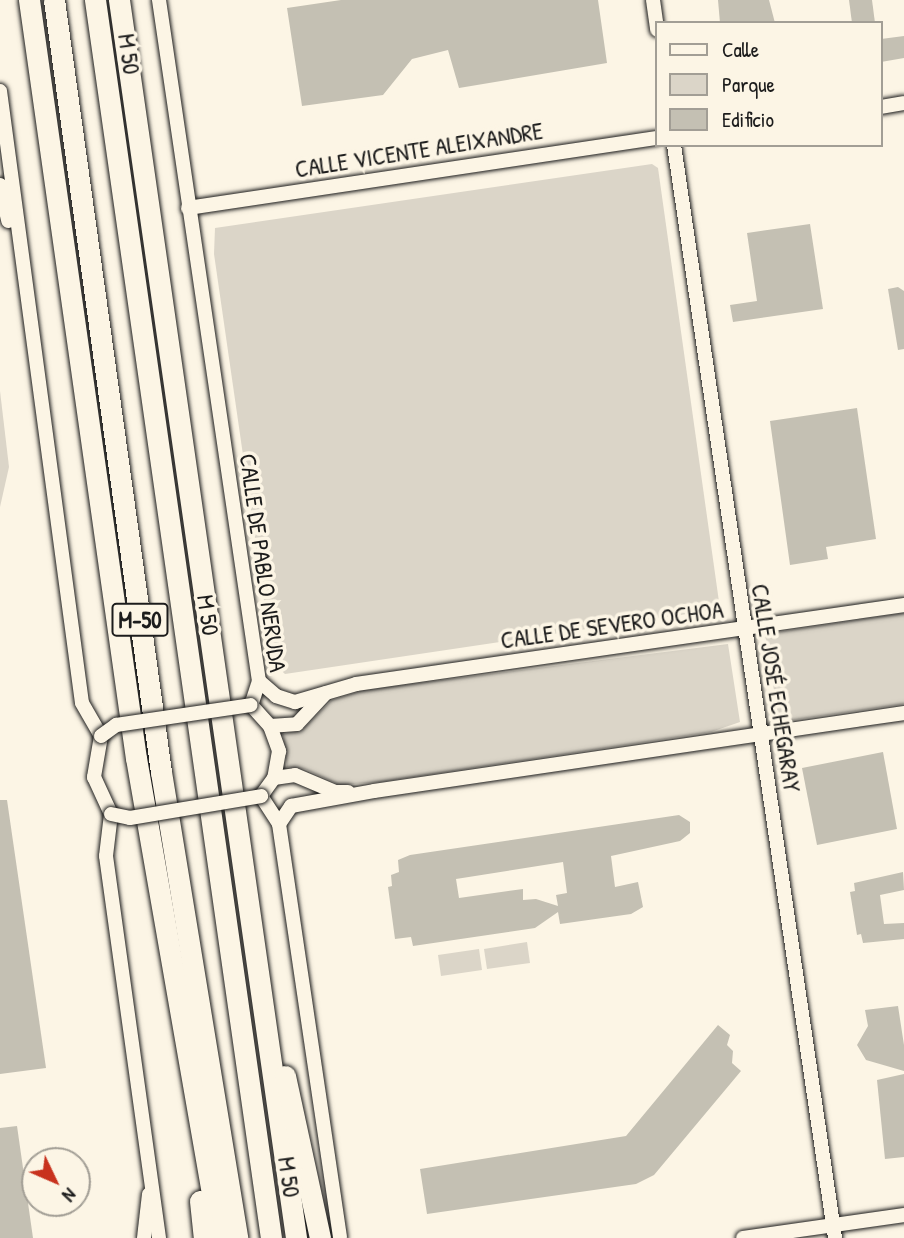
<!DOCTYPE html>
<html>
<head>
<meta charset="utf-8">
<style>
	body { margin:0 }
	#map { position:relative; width:904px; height:1238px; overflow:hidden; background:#fcf5e5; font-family:"Patrick Hand",sans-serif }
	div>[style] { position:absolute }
	.green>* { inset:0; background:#dbd5c8 }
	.building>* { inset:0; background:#c4c0b3 }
	.roads { filter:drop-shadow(0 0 2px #1c1c1c) drop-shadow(0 0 2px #1c1c1c) }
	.minor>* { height:14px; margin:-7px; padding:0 7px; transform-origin:7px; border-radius:7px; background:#fcf5e5 }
	.highway>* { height:21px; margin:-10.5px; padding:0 10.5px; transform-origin:10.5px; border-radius:10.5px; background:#fcf5e5 }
	.bridges { filter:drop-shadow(0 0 2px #1c1c1c) drop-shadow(0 0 2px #1c1c1c) }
	.minor-bridge>* { height:14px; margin:-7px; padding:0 7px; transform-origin:7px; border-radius:7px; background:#fcf5e5 }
	span { translate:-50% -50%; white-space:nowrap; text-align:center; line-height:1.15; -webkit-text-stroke:7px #fcf5e5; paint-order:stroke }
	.shield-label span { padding:2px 5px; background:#fcf5e5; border:2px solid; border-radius:5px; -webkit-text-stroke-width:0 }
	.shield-label { font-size:23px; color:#1c1c1c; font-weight:700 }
	.street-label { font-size:24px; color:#1c1c1c }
	.legend { position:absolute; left:655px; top:21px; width:228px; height:126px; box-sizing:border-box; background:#fcf5e5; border:2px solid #a29e95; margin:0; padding:9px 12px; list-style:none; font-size:21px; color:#1c1c1c }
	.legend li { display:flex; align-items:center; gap:14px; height:35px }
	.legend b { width:35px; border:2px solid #a29e95 }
	.north { position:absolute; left:21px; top:1147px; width:70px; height:70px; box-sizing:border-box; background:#fcf5e5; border:2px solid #a29e95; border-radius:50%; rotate:134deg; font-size:19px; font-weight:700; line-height:28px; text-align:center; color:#1c1c1c }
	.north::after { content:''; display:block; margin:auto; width:24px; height:32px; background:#c8321e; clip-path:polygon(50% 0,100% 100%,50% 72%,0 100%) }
</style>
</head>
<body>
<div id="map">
	<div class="green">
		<div style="clip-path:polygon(652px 164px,658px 168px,720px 609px,285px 674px,273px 663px,214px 254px,215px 228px)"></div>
		<div style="clip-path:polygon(0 391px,9px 467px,0 507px)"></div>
		<div style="clip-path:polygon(904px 613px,904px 704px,779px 722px,765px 634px)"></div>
		<div style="clip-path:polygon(728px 644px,740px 722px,711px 732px,380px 782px,340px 785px,305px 769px,287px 767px,283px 734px,303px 729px,332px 700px,364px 690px)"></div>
		<div style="clip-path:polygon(527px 942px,530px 963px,487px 969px,484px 949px)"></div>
		<div style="clip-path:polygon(479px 949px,482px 970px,441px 976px,438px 955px)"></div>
	</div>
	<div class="building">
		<div style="clip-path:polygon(341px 0,598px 0,607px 63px,459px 88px,448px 50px,412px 59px,383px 95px,302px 106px,287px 8px)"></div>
		<div style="clip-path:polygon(718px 0,769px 0,775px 23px,720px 23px)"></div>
		<div style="clip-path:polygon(849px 0,872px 0,875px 23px,852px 23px)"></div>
		<div style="clip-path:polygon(904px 36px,904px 58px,881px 62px,881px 39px)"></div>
		<div style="clip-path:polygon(810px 224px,823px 309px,733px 322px,730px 305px,757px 301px,747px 233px)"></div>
		<div style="clip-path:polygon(898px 287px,904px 291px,904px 349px,898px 350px,888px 289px)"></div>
		<div style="clip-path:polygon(857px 408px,876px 539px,826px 547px,828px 559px,790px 565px,770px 421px)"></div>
		<div style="clip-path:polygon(883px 752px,897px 829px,817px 845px,802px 768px)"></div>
		<div style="clip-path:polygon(0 800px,7px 800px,46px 1068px,0 1074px)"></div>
		<div style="clip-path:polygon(evenodd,679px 815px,690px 822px,690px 833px,680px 841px,611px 856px,615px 887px,638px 882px,643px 907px,631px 914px,560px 924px,558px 912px,535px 928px,413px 946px,411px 937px,395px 939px,388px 887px,392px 886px,391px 875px,399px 872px,398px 860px,410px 855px,679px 815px,563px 862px,567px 893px,556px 895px,558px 906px,536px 899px,523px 900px,523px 889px,459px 898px,456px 879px,563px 862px)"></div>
		<div style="clip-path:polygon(903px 872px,904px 890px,880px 895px,884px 924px,904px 923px,904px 939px,863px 943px,861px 934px,857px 935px,850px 892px,855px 891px,854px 883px)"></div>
		<div style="clip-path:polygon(898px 1006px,904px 1045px,904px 1071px,866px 1060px,857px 1045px,868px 1026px,865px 1010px)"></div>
		<div style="clip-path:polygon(718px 1025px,730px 1035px,727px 1045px,733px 1051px,732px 1063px,741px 1071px,654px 1175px,636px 1184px,427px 1214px,420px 1169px,626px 1136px)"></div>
		<div style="clip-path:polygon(904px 1074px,904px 1157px,885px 1159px,877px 1080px)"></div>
		<div style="clip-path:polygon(17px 1126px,33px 1238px,0 1238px,0 1128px)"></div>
	</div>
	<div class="roads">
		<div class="minor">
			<div style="left:159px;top:0;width:688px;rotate:81.65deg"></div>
			<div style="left:259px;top:681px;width:25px;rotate:108deg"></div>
			<div style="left:251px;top:705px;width:28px;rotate:48deg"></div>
			<div style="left:270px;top:726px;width:27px;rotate:70deg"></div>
			<div style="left:279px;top:751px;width:27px;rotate:100deg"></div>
			<div style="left:274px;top:778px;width:22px;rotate:126deg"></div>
			<div style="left:261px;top:796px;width:33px;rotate:57deg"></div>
			<div style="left:279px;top:824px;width:418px;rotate:81.6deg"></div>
			<div style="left:653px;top:0;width:30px;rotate:82deg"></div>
			<div style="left:0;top:91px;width:617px;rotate:82.37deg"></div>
			<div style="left:82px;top:703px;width:38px;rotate:60deg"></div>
			<div style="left:101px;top:736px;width:42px;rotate:99.7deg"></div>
			<div style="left:94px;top:777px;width:41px;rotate:65.3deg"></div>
			<div style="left:111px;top:814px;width:42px;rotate:96.8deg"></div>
			<div style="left:106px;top:856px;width:386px;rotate:82.1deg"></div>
			<div style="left:881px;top:107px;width:23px;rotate:-10deg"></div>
			<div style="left:674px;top:145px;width:1105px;rotate:81.62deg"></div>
			<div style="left:0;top:185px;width:37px;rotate:77deg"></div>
			<div style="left:188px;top:208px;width:474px;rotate:-8.5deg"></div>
			<div style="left:259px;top:681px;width:23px;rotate:41deg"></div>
			<div style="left:276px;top:696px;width:20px;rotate:18deg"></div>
			<div style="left:295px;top:702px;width:64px;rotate:-16.4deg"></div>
			<div style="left:356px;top:684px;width:554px;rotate:-8.2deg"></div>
			<div style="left:270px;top:726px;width:27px;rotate:-4deg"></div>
			<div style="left:297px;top:724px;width:42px;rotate:-46.9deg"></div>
			<div style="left:274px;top:778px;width:21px;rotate:-8deg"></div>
			<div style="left:295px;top:775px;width:43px;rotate:23deg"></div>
			<div style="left:335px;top:792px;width:13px"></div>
			<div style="left:279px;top:824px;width:22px;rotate:-56deg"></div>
			<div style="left:291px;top:806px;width:84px;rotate:-10.2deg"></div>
			<div style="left:374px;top:791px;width:536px;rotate:-8.37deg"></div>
			<div style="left:144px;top:1238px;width:44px;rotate:-83.5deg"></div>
			<div style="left:743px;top:1238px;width:163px;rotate:-8.1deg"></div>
		</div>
		<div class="highway">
			<div style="left:29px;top:0;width:766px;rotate:81.97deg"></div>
			<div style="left:136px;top:758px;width:487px;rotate:80.1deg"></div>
			<div style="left:54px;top:0;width:779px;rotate:82.11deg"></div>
			<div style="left:161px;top:772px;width:472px;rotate:80.7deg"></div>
			<div style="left:95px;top:0;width:1250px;rotate:81.91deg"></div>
			<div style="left:119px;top:0;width:1251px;rotate:81.86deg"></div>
			<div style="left:285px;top:1076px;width:166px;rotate:77.8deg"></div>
			<div style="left:200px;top:1201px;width:37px;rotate:84deg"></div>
		</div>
	</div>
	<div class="bridges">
		<div class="minor-bridge">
			<div style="left:101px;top:736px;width:19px;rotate:-36deg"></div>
			<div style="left:116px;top:725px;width:136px;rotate:-8.4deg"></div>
			<div style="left:111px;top:814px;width:19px;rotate:12deg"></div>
			<div style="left:130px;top:818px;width:133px;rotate:-9.5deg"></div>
		</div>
	</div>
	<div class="shield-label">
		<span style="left:140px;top:620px">M-50</span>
	</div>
	<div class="street-label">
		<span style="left:129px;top:54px;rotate:82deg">M 50</span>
		<span style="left:419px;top:150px;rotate:-9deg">CALLE VICENTE ALEIXANDRE</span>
		<span style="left:263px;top:563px;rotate:82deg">CALLE DE PABLO NERUDA</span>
		<span style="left:208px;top:615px;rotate:82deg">M 50</span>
		<span style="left:612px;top:625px;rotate:-8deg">CALLE DE SEVERO OCHOA</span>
		<span style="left:776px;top:688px;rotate:81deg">CALLE JOSÉ ECHEGARAY</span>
		<span style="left:289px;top:1177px;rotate:82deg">M 50</span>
	</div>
	<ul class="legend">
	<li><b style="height:9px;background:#fcf5e5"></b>Calle</li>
	<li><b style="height:19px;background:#dbd5c8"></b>Parque</li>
	<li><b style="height:19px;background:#c4c0b3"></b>Edificio</li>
	</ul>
	<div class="north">N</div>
</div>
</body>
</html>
